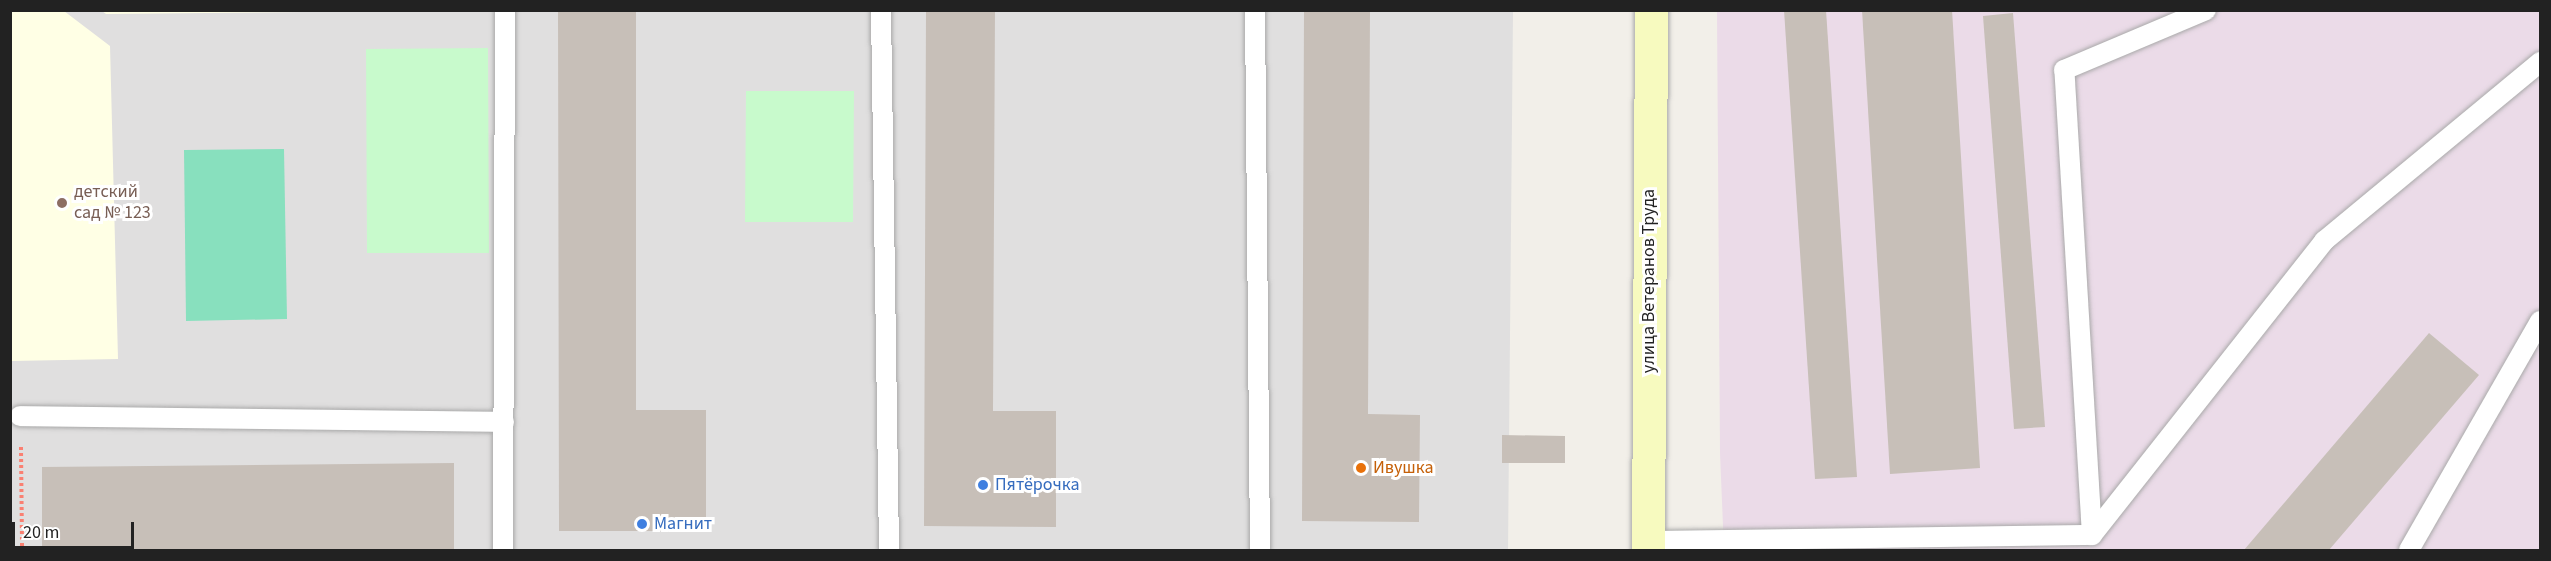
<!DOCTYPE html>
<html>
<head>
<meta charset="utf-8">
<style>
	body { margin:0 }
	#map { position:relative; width:2551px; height:561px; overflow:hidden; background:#f2efe9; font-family:"Source Sans 3",sans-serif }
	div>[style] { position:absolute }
	.residential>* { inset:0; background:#e0dfdf }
	.industrial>* { inset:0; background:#ebdbe8 }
	.education>* { inset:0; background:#ffffe5 }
	.park>* { inset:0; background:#c8facc }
	.pitch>* { inset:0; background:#88e0be }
	.building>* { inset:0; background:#c7bfb8 }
	.path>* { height:4px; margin-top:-2px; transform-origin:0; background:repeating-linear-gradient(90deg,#fa8072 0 3px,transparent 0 6px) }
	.roads { filter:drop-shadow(0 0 2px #a9a9a9) drop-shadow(0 0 2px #a9a9a9) }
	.service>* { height:20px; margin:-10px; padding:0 10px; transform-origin:10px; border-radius:10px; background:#fff }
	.secondary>* { height:33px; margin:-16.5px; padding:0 16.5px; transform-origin:16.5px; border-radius:16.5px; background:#f7fabf }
	.dots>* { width:16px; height:16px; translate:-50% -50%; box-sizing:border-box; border:3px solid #fff; border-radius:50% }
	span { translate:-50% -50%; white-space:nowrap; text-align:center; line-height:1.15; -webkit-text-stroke:6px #fff; paint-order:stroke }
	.education-label { font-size:18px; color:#785e54 }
	.left { translate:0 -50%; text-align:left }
	.street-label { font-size:18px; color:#222 }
	.food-label { font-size:18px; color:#c56008 }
	.shop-label { font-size:18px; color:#366cbe }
	.frame { position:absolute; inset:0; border:12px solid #222; pointer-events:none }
	.scale { position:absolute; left:12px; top:522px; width:122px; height:27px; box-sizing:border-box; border:3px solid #222; border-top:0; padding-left:8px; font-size:18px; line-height:21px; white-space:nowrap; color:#222; -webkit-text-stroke:4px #fff; paint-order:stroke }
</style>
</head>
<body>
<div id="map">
	<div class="residential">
		<div style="clip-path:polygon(10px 11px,1513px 11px,1508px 550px,11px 550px)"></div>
	</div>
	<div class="industrial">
		<div style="clip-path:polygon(1717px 11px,2540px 11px,2540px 550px,1724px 550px,1720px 453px)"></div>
	</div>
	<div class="education">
		<div style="clip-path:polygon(10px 11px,64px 11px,110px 46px,118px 359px,11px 361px)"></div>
		<div style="clip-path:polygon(102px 11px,404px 11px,106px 14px)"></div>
	</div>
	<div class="park">
		<div style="clip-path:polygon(488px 48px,489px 253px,367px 253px,366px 49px)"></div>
		<div style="clip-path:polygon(746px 91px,854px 91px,853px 222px,745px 222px)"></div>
	</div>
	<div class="pitch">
		<div style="clip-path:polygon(284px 149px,287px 319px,186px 321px,184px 150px)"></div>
	</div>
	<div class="building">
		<div style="clip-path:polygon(558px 10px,636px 10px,636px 410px,706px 410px,706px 531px,559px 531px)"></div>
		<div style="clip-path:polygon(926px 10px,995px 10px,993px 411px,1056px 411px,1056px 527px,924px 526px)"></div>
		<div style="clip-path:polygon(1304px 10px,1370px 10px,1368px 414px,1420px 415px,1419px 522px,1302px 521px)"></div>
		<div style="clip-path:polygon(1784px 10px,1826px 10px,1857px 477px,1815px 479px)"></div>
		<div style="clip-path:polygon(1862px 10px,1952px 10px,1980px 468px,1890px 474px)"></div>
		<div style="clip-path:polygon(2013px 13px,2045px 427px,2014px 429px,1983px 16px)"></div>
		<div style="clip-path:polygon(2429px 333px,2479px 375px,2329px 550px,2244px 550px)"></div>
		<div style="clip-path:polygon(1502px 435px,1565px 436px,1565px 463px,1502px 463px)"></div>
		<div style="clip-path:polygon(454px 463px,454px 550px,42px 550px,42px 467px)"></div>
	</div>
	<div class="path">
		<div style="left:21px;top:447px;width:103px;rotate:89.4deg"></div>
	</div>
	<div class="roads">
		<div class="service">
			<div style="left:881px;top:10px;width:540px;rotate:89.15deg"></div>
			<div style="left:1255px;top:10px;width:540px;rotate:89.47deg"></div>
			<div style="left:20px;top:416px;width:484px;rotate:0.7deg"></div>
			<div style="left:2092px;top:535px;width:466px;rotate:-93.4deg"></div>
			<div style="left:2064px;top:70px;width:154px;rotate:-22.9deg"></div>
			<div style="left:1648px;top:541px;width:444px;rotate:-0.8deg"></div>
			<div style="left:2092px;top:535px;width:375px;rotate:-51.7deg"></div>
			<div style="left:2324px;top:241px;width:281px;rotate:-39.6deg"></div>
			<div style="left:503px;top:550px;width:540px;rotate:-89.79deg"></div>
			<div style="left:2409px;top:550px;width:264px;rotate:-60.2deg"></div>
		</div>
		<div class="secondary">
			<div style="left:1648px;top:550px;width:540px;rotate:-89.68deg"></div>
		</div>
	</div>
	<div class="dots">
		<div style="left:62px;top:203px;background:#8d6e63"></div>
		<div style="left:1361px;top:468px;background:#e8710a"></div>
		<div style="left:983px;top:485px;background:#3f7fe0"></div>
		<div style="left:642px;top:524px;background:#3f7fe0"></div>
	</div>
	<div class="education-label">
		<span class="left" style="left:74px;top:203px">детский<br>сад № 123</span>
	</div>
	<div class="street-label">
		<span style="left:1649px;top:281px;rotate:-90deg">улица Ветеранов Труда</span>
	</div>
	<div class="food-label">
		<span class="left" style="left:1373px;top:468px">Ивушка</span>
	</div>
	<div class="shop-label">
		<span class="left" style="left:995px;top:485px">Пятёрочка</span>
		<span class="left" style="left:654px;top:524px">Магнит</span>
	</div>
	<div class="frame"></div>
	<div class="scale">20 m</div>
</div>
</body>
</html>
